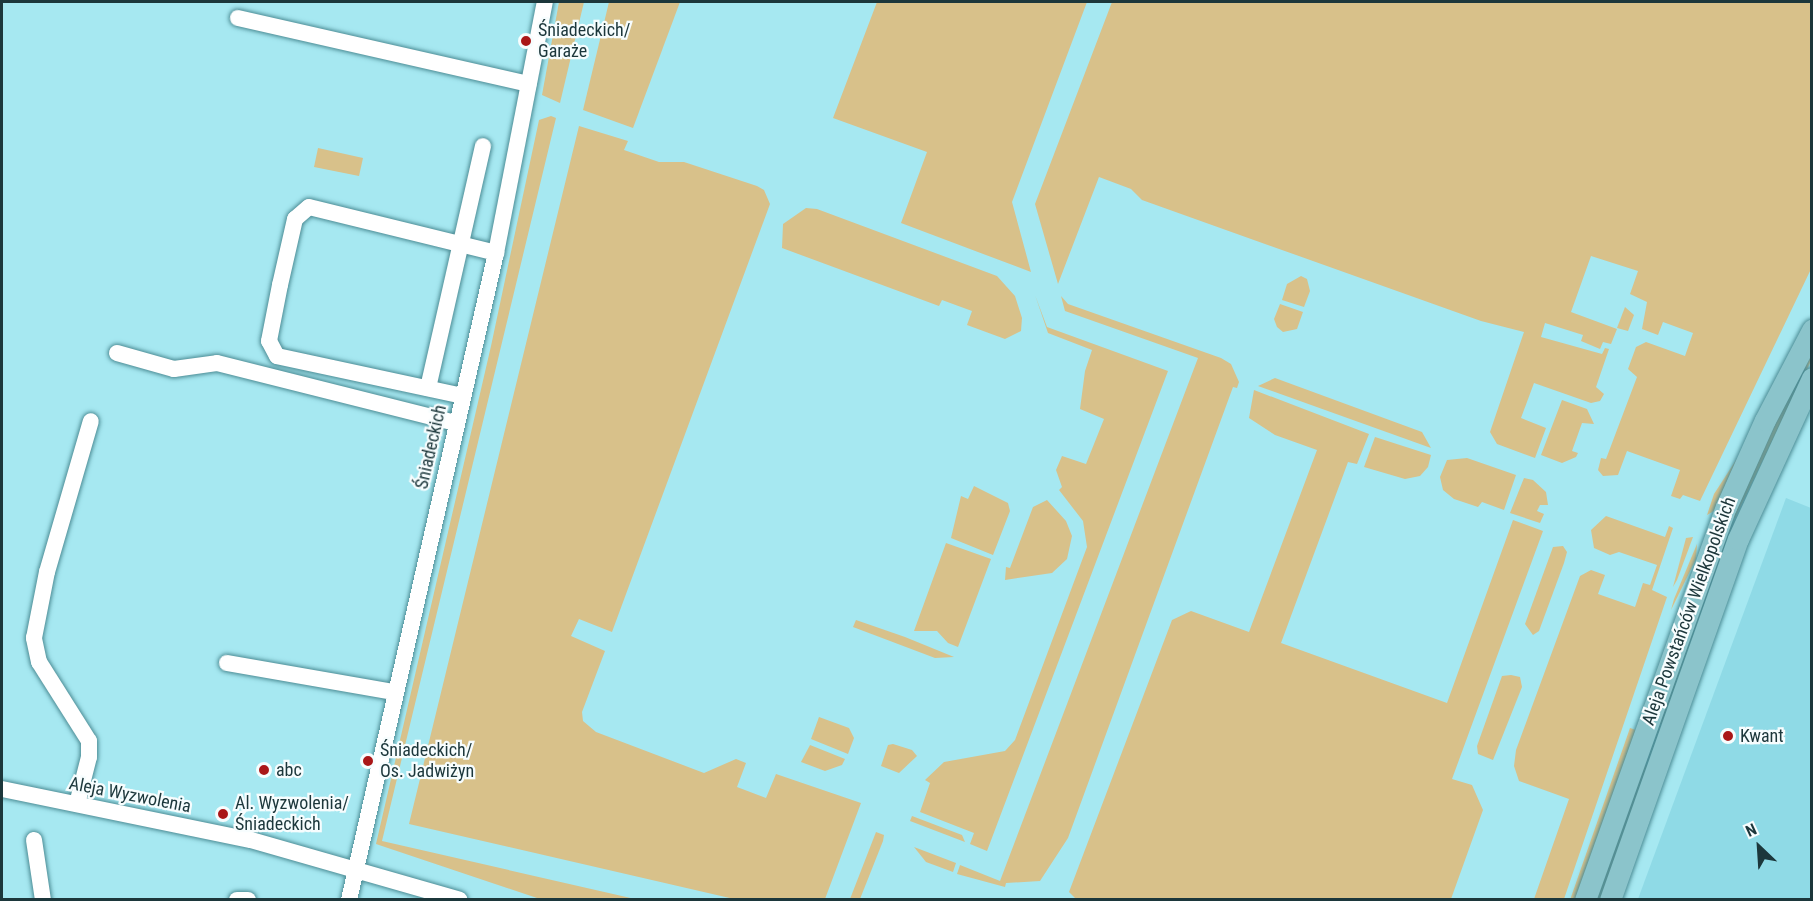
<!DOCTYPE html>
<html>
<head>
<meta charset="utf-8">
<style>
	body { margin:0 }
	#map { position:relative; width:1813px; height:901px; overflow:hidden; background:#a6e8f1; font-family:"Roboto Condensed",sans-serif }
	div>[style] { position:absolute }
	.built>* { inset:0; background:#8fdae6 }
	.green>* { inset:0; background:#d8c18a }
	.roads { filter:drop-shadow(0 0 2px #4c8c95) drop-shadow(0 0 2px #4c8c95) }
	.minor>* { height:16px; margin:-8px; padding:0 8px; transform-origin:8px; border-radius:8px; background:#fff }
	.major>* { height:21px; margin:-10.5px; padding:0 10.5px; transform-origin:10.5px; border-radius:10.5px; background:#8bc4cb }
	.dots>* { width:16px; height:16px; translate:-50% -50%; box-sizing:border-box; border:3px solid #f7fdfe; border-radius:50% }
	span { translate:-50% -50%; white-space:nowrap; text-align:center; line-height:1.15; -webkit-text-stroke:4.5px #f7fdfe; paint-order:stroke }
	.poi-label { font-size:18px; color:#1c373b }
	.left { translate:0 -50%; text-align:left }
	.street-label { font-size:18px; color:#1c373b }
	.frame { position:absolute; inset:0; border:3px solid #1c373b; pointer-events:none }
	.north { position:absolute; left:1729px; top:817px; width:60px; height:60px; -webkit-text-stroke:4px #f7fdfe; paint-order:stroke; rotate:335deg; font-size:16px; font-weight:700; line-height:24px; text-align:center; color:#1c373b }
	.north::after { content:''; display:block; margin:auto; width:21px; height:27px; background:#1c373b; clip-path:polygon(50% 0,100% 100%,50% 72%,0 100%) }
</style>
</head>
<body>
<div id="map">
	<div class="built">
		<div style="clip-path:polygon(1786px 498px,1811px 508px,1811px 899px,1638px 899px)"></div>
	</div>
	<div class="green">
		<div style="clip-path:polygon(559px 2px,584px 2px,560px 103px,542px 95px)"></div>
		<div style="clip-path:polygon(609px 2px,680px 2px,633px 128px,583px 110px)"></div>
		<div style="clip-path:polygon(877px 2px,1087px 2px,1012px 202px,1031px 272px,901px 223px,927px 152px,833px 118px)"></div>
		<div style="clip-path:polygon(1112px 2px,1811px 2px,1811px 269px,1700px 501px,1683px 495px,1680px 499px,1671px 496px,1680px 470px,1627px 451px,1618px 475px,1603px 476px,1598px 470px,1601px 458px,1606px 459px,1637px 377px,1628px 369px,1636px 347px,1646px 342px,1685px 356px,1693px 333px,1663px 322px,1658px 335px,1642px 329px,1647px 302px,1630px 294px,1638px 271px,1591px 256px,1571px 312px,1617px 329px,1611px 344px,1603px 342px,1600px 349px,1581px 341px,1583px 335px,1545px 323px,1541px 337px,1602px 354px,1605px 348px,1609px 349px,1596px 387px,1604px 394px,1600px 401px,1591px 403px,1534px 383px,1521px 418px,1546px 428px,1535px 458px,1497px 444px,1490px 432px,1524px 332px,1481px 321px,1142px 200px,1131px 189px,1099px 177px,1058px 284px,1035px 204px)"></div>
		<div style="clip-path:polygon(551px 116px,556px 118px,382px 841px,635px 899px,540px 899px,376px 844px,491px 346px,539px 120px)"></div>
		<div style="clip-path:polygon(579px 126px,628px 141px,624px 150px,659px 162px,684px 162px,757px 186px,764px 190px,770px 204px,612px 632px,579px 619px,571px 636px,605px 651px,582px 712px,583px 721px,596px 732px,704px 773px,736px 759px,746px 763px,737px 787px,766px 798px,776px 774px,861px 803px,825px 899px,734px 899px,409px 824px)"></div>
		<div style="clip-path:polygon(318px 148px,363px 158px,359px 176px,314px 167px)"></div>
		<div style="clip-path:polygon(806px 208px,817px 209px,997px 276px,1015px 296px,1022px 318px,1021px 331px,1005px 339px,967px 325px,972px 311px,942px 300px,939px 306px,782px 248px,783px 224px)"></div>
		<div style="clip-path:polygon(1301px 276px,1307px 279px,1310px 291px,1304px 307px,1282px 300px,1287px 284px)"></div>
		<div style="clip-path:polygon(1035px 295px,1047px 327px,1168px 371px,987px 851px,970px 844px,974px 833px,920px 812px,930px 783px,925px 780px,944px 762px,1005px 751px,1015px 740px,1087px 547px,1083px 521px,1059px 490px,1062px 487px,1056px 470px,1062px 456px,1086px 464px,1104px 419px,1080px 409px,1085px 371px,1092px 350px,1048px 333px)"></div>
		<div style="clip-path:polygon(1061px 296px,1068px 304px,1221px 358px,1231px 364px,1239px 382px,1237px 388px,1233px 387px,1068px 838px,1040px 881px,1006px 883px,1005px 887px,957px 874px,960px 865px,1000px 881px,1198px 358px,1065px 311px)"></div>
		<div style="clip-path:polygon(1280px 304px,1303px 312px,1297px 329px,1283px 332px,1277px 327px,1274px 319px)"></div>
		<div style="clip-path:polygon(1625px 307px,1634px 315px,1628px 331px,1617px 328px)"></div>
		<div style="clip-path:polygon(1811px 349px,1811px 361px,1735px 518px,1732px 517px,1758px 453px)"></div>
		<div style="clip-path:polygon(1275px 378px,1422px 432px,1431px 448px,1258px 386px)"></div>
		<div style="clip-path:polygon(1254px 390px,1369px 434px,1357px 464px,1348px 462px,1281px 643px,1447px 703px,1513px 520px,1543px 531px,1452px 779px,1472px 785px,1483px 810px,1451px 899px,1077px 900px,1069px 892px,1172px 620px,1191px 611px,1249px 632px,1317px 450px,1275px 435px,1249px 418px)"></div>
		<div style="clip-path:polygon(1562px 400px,1587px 409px,1594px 424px,1582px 423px,1572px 451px,1578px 453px,1576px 457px,1562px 463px,1541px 455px)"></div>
		<div style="clip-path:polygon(1375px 437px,1431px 455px,1428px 467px,1420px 476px,1405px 479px,1364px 467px)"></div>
		<div style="clip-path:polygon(1738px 457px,1714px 511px,1707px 515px,1714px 494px)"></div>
		<div style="clip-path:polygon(1467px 458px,1516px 475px,1504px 510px,1482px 502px,1478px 507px,1454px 499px,1443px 490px,1440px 477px,1447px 460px)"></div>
		<div style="clip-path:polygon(1524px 478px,1533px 480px,1546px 492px,1548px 505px,1540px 505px,1537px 511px,1544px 514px,1540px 523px,1510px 513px)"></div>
		<div style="clip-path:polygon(974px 486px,1008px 503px,1010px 511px,993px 555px,951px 538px,961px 496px,968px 499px)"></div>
		<div style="clip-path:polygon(1047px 500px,1066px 521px,1072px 536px,1067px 559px,1052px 573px,1005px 580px,1006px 567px,1010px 568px,1033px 507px)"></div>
		<div style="clip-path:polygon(1606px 516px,1665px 537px,1669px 526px,1673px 528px,1652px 590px,1667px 597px,1564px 899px,1534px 899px,1569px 799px,1519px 781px,1514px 766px,1516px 750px,1580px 576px,1591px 570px,1605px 575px,1598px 594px,1635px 607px,1643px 583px,1650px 585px,1657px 565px,1619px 552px,1610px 555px,1594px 548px,1591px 530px)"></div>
		<div style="clip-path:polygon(1693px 537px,1677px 580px,1673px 587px,1686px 538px)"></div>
		<div style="clip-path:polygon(946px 543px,991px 559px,958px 647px,948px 643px,937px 631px,914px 631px)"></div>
		<div style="clip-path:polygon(1697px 544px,1696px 559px,1671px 610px,1674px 599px)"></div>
		<div style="clip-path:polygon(1563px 546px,1567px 552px,1564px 563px,1539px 631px,1533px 635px,1525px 624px,1553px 547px)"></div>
		<div style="clip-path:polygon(1722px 549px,1662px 724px,1657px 722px,1719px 551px)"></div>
		<div style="clip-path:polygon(856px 620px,905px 637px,954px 657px,935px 658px,853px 627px)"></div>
		<div style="clip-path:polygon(1511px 675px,1520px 677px,1522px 687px,1493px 760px,1478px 754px,1477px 746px,1502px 676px)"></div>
		<div style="clip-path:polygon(819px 717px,849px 728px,854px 738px,848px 754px,811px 739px)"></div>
		<div style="clip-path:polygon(1630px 728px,1636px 730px,1577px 899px,1570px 900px)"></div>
		<div style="clip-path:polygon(893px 744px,912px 750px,917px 756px,899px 773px,881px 766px,888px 745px)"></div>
		<div style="clip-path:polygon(810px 745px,845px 759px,842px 765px,825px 771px,801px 762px)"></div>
		<div style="clip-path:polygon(1644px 764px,1647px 767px,1601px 899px,1594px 900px)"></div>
		<div style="clip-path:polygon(912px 816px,962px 835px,965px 842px,910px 821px)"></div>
		<div style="clip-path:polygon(876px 832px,884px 835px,883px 841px,860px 899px,850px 899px)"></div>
		<div style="clip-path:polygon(914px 847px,956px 863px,953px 872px,926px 862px)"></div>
	</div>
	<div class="roads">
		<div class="minor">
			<div style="left:238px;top:18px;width:298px;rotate:12.8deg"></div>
			<div style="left:117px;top:353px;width:59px;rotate:15.7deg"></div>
			<div style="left:174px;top:369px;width:43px;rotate:-7.9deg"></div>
			<div style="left:217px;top:363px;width:246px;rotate:14.1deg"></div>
			<div style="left:428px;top:388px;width:248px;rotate:-77.2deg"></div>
			<div style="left:463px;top:396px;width:190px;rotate:-167.9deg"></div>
			<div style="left:277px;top:356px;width:17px;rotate:-118deg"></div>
			<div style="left:269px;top:341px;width:57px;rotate:-78.9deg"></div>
			<div style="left:280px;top:285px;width:68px;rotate:-77.2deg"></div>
			<div style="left:295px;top:219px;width:18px;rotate:-41deg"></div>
			<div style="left:309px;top:207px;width:193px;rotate:13.8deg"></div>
			<div style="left:227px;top:663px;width:169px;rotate:9.9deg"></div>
			<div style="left:2px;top:789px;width:254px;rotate:11.6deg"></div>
			<div style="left:251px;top:840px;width:217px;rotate:16deg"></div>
			<div style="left:77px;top:804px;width:49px;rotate:-75.7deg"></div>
			<div style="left:89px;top:757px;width:16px;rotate:-90deg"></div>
			<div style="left:89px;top:741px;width:93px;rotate:-122.3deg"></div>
			<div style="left:39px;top:662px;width:25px;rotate:-102deg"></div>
			<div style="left:34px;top:638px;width:67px;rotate:-78.9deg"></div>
			<div style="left:47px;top:572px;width:157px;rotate:-73.8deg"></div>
			<div style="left:34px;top:840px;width:61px;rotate:81.5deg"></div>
			<div style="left:237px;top:900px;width:11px"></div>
			<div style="left:349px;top:900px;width:663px;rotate:-77.2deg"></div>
			<div style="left:496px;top:253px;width:256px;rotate:-79deg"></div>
		</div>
		<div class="major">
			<div style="left:1585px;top:900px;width:418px;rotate:-70.3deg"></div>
			<div style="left:1726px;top:507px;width:95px;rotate:-65.9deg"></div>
			<div style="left:1765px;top:420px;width:102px;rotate:-62.4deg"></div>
			<div style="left:1610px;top:900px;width:383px;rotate:-70.5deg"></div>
			<div style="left:1738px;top:539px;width:177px;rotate:-65.3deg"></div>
		</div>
	</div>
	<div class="dots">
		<div style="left:526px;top:41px;background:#aa1718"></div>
		<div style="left:1728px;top:736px;background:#aa1718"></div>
		<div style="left:368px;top:761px;background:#aa1718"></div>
		<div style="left:264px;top:770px;background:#aa1718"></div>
		<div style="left:223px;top:814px;background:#aa1718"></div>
	</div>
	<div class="poi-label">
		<span class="left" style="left:538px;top:41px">Śniadeckich/<br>Garaże</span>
		<span class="left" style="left:1740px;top:736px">Kwant</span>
		<span class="left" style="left:380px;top:761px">Śniadeckich/<br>Os. Jadwiżyn</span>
		<span class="left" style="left:276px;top:770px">abc</span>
		<span class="left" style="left:235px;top:814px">Al. Wyzwolenia/<br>Śniadeckich</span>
	</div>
	<div class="street-label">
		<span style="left:431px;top:447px;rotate:-77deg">Śniadeckich</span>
		<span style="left:1689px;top:611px;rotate:-70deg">Aleja Powstańców Wielkopolskich</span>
		<span style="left:130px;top:795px;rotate:11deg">Aleja Wyzwolenia</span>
	</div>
	<div class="frame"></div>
	<div class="north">N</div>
</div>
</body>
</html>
